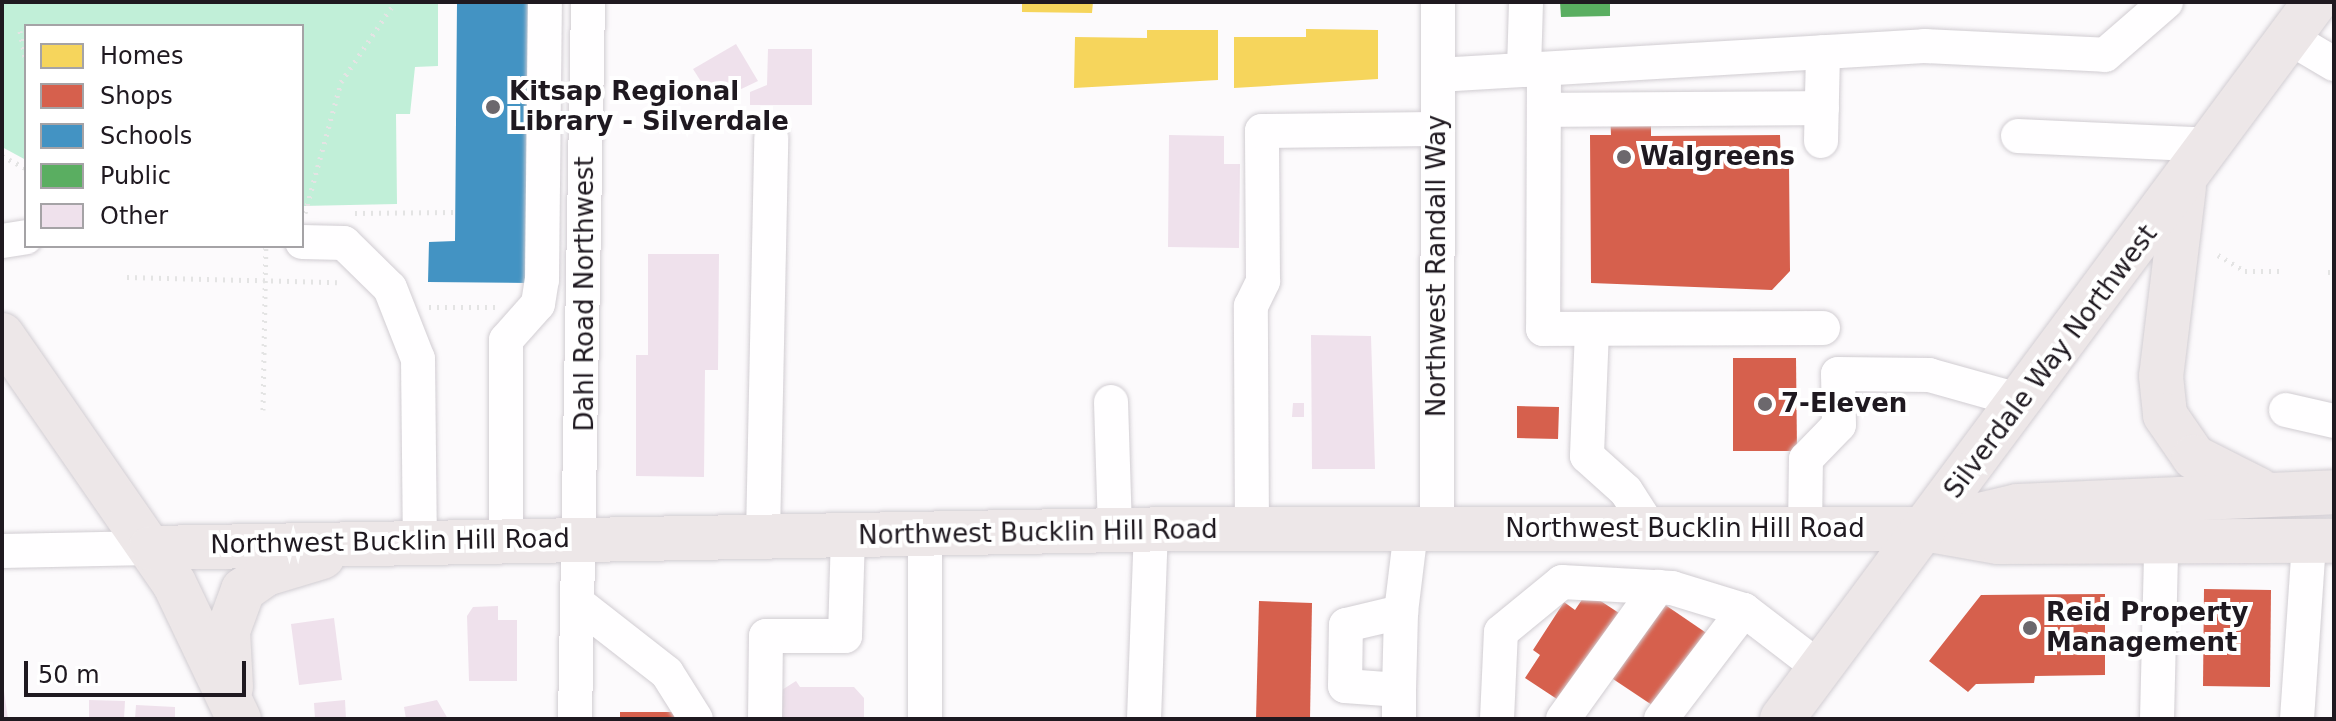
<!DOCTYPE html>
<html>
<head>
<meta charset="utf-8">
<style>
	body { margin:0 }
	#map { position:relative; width:2336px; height:721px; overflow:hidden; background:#fcfafc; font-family:"DejaVu Sans",sans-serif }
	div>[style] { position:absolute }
	.green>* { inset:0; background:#c1efd8 }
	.homes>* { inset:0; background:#f6d55c }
	.shops>* { inset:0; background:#d6604d }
	.schools>* { inset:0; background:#4393c3 }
	.public>* { inset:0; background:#5aae61 }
	.building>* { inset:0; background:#efe1ec }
	.path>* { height:5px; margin-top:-2.5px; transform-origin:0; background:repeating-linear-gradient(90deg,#e4e4e4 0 2px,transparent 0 8px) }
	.roads { filter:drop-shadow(0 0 2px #d1cdd2) drop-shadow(0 0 2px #d1cdd2) }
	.minor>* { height:34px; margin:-17px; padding:0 17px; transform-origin:17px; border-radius:17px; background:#fffeff }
	.major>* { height:44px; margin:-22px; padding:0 22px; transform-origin:22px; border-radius:22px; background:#ede7e8 }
	.dots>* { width:22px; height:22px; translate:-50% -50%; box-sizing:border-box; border:4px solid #fff; border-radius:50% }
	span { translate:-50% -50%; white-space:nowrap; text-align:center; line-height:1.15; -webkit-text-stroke:8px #fff; paint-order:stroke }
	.poi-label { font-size:26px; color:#1f1920; font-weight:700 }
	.left { translate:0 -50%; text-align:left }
	.street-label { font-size:26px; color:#1f1920 }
	.frame { position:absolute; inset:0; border:4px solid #1f1920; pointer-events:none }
	.legend { position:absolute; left:24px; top:24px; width:280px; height:224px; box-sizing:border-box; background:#fff; border:2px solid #a5a3a6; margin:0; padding:10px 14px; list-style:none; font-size:24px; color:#1f1920 }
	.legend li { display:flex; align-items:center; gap:16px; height:40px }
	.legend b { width:40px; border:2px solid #a5a3a6 }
	.scale { position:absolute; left:24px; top:661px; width:222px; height:36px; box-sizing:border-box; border:4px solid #1f1920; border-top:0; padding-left:10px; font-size:24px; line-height:28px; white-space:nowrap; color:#1f1920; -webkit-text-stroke:6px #fff; paint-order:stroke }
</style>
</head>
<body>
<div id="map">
	<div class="green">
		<div style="clip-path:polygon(2px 2px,438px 2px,438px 66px,415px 67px,410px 114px,396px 114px,397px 204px,302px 206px,302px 26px,26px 26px,26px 160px,2px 147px)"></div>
	</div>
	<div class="homes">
		<div style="clip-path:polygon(1022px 2px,1093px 2px,1092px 13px,1022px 12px)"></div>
		<div style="clip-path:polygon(1306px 29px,1378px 30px,1378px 79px,1234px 88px,1234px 37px,1306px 37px)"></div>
		<div style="clip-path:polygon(1147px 30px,1218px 30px,1218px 80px,1074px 88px,1075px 37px,1147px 38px)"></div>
	</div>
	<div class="shops">
		<div style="clip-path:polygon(1651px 110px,1651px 136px,1780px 135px,1781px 164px,1789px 163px,1790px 271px,1772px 290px,1591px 283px,1590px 135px,1611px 135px,1610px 111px)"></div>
		<div style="clip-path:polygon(1733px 358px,1796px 358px,1797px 451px,1733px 451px)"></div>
		<div style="clip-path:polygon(1517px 406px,1559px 407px,1558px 439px,1517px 438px)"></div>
		<div style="clip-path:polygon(2204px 589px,2271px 590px,2270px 687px,2203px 686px)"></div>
		<div style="clip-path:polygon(1587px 592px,1625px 617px,1566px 705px,1525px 678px,1540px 655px,1533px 650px,1564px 602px,1575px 610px)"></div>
		<div style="clip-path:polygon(2105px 594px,2105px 675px,2035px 676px,2034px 683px,1976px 684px,1968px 692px,1929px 661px,1981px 595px)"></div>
		<div style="clip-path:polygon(1259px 601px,1312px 603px,1310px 719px,1256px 719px)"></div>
		<div style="clip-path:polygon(1661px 602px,1721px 643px,1670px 717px,1610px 677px)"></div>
		<div style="clip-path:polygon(620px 712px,679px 712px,679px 719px,620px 719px)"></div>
	</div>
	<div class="schools">
		<div style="clip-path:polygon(457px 2px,531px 2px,529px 283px,428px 282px,429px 242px,455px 241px)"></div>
	</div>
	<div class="public">
		<div style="clip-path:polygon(1560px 2px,1610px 2px,1610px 16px,1561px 17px)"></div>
	</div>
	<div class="building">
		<div style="clip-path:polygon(736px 44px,758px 81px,714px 102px,693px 69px)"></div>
		<div style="clip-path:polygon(768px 49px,812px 49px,812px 105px,750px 105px,750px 92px,767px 85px)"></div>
		<div style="clip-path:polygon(1169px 135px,1224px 136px,1224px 164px,1240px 164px,1239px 248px,1168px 247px)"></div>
		<div style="clip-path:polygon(648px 254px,719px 254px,718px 370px,705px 370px,704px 477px,636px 476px,636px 355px,648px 355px)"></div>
		<div style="clip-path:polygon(1311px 335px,1371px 336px,1375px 469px,1312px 469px)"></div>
		<div style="clip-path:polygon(1293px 403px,1304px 403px,1304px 417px,1292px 417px)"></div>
		<div style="clip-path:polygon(498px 606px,498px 620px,517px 620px,517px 681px,469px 681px,467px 616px,473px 607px)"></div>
		<div style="clip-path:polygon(334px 618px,342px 680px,299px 685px,291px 624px)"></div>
		<div style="clip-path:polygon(796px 681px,800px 687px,854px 687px,864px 698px,864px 719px,782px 719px,774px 695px)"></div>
		<div style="clip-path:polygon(2px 691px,4px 691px,8px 719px,2px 719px)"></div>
		<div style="clip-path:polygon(89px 700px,125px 701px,124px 719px,89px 719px)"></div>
		<div style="clip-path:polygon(345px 700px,346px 719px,315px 719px,314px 703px)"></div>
		<div style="clip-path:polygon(437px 700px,448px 719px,406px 719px,404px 707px)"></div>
		<div style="clip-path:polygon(136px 705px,175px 707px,175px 719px,135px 719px)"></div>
	</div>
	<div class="path">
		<div style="left:20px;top:31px;width:31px;rotate:79deg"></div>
		<div style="left:2px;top:156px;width:27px;rotate:27deg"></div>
		<div style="left:305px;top:213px;width:136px;rotate:-74.6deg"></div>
		<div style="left:341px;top:82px;width:97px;rotate:-56deg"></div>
		<div style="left:355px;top:213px;width:100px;rotate:-0.6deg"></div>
		<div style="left:2218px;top:255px;width:31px;rotate:31deg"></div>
		<div style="left:2245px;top:271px;width:35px"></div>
		<div style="left:2328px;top:272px;width:6px"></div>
		<div style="left:127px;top:277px;width:210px;rotate:1.4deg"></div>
		<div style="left:429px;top:307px;width:66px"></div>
		<div style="left:263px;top:410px;width:164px;rotate:-89deg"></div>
	</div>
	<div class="roads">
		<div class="minor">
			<div style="left:2290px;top:38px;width:51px;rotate:30.6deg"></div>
			<div style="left:1544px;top:69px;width:260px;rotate:90.2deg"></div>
			<div style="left:1543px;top:329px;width:280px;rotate:-0.2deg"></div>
			<div style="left:1524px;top:70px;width:68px;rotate:-88.3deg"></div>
			<div style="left:1438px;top:75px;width:487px;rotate:-3.4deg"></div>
			<div style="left:1924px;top:46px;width:181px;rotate:2.8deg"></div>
			<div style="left:2105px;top:55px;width:81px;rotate:-41deg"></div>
			<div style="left:1544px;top:110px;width:278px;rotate:-0.4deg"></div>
			<div style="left:2018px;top:136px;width:196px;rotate:2.6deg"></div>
			<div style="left:1821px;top:141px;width:89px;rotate:-88.7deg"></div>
			<div style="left:2px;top:241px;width:24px;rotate:-9deg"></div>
			<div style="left:302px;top:242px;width:42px;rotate:1.4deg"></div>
			<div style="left:344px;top:243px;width:64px;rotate:44.4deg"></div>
			<div style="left:390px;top:288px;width:76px;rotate:68.5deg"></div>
			<div style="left:418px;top:359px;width:183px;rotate:89.4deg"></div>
			<div style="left:1592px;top:330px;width:126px;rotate:92.3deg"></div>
			<div style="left:1587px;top:456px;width:52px;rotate:41.9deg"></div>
			<div style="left:1626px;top:491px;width:46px;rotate:57.3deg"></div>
			<div style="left:1111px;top:402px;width:130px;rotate:88.2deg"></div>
			<div style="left:2286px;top:410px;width:49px;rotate:12.9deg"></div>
			<div style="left:1805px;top:529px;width:70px;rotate:-89.2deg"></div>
			<div style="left:1806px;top:459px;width:47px;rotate:-45.9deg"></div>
			<div style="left:1839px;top:425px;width:51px;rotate:-91.1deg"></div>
			<div style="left:1838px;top:374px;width:91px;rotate:0.6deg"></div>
			<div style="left:1929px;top:375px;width:97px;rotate:15.6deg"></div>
			<div style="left:1437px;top:530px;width:528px;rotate:-89.89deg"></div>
			<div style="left:1252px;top:531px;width:225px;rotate:-90.3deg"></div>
			<div style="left:1251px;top:306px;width:28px;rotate:-64deg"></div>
			<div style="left:1263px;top:281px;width:150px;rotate:-90.4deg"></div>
			<div style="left:1262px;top:131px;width:175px;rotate:-0.7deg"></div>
			<div style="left:763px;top:535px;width:397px;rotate:-88.8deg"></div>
			<div style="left:925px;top:535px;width:184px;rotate:90deg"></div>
			<div style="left:506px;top:540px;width:200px;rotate:-90deg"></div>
			<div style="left:506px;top:340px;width:48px;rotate:-48.4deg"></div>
			<div style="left:538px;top:304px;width:24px;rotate:-81deg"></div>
			<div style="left:542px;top:280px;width:278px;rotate:-89.4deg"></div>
			<div style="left:2px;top:551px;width:149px;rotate:-1.2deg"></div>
			<div style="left:580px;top:605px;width:110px;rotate:38deg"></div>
			<div style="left:667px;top:673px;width:54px;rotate:57.8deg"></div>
			<div style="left:1399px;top:690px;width:78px;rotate:-88.5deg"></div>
			<div style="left:575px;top:719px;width:717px;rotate:-88.96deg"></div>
			<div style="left:765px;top:719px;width:83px;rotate:-89.3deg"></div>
			<div style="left:766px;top:636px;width:79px"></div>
			<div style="left:845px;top:636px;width:101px;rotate:-88.3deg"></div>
			<div style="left:1144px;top:719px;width:188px;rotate:-87.9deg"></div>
			<div style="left:1399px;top:719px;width:29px;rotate:-90deg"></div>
			<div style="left:1399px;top:690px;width:54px;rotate:-175.8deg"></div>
			<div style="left:1345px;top:686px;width:61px;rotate:-89.1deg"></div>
			<div style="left:1346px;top:625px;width:57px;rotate:-13.3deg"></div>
			<div style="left:1401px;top:612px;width:83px;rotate:-83deg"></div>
			<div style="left:1497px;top:719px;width:87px;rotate:-87.4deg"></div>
			<div style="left:1501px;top:632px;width:79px;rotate:-39.3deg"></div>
			<div style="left:1562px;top:582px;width:110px;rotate:3.1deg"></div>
			<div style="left:1672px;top:588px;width:75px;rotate:17deg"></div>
			<div style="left:1744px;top:610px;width:97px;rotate:37.5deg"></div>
			<div style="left:1563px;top:719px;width:163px;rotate:-54.3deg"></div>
			<div style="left:1661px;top:719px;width:137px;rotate:-52.7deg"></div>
			<div style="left:2157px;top:719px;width:162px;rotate:-88.6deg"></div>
			<div style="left:2297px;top:719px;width:178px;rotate:-86.1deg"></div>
		</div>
		<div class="major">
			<div style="left:2184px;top:187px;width:190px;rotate:96.9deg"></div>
			<div style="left:2161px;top:376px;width:39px;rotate:84deg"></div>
			<div style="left:2165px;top:415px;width:51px;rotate:55.4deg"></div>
			<div style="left:2194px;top:457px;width:73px;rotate:26.9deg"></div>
			<div style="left:2px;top:335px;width:302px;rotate:55.3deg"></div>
			<div style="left:174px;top:583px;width:151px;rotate:64.5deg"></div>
			<div style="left:1938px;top:525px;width:82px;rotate:-13.4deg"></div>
			<div style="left:2018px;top:506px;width:316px;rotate:-2.5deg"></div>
			<div style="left:151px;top:548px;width:1024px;rotate:-1.06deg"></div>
			<div style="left:1175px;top:529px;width:749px"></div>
			<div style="left:1924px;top:529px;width:75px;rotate:10deg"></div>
			<div style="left:1998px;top:542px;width:336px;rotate:-0.2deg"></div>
			<div style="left:231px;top:687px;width:56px;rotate:-93.1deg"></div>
			<div style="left:228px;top:631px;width:44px;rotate:-69.9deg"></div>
			<div style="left:243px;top:590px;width:28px;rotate:-35deg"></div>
			<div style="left:266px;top:574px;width:59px;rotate:-16.9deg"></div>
			<div style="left:1782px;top:719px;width:893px;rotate:-53.37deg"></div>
		</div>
	</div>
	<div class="dots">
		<div style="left:493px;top:107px;background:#6c686d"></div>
		<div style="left:1624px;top:157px;background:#6c686d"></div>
		<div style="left:1765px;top:404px;background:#6c686d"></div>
		<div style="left:2030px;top:628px;background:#6c686d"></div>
	</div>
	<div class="poi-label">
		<span class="left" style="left:509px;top:107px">Kitsap Regional<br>Library - Silverdale</span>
		<span class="left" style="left:1640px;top:157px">Walgreens</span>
		<span class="left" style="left:1781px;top:404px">7-Eleven</span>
		<span class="left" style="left:2046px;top:628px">Reid Property<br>Management</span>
	</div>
	<div class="street-label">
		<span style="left:1437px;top:266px;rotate:-90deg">Northwest Randall Way</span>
		<span style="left:585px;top:294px;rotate:-90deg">Dahl Road Northwest</span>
		<span style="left:2051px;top:362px;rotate:-53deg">Silverdale Way Northwest</span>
		<span style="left:1685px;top:529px">Northwest Bucklin Hill Road</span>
		<span style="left:1038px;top:533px;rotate:-1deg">Northwest Bucklin Hill Road</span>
		<span style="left:390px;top:542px;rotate:-1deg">Northwest Bucklin Hill Road</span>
	</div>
	<div class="frame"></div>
	<ul class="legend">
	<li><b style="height:22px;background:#f6d55c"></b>Homes</li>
	<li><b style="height:22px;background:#d6604d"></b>Shops</li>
	<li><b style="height:22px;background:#4393c3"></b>Schools</li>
	<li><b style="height:22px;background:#5aae61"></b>Public</li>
	<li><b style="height:22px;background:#efe1ec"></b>Other</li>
	</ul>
	<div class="scale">50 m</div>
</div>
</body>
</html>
